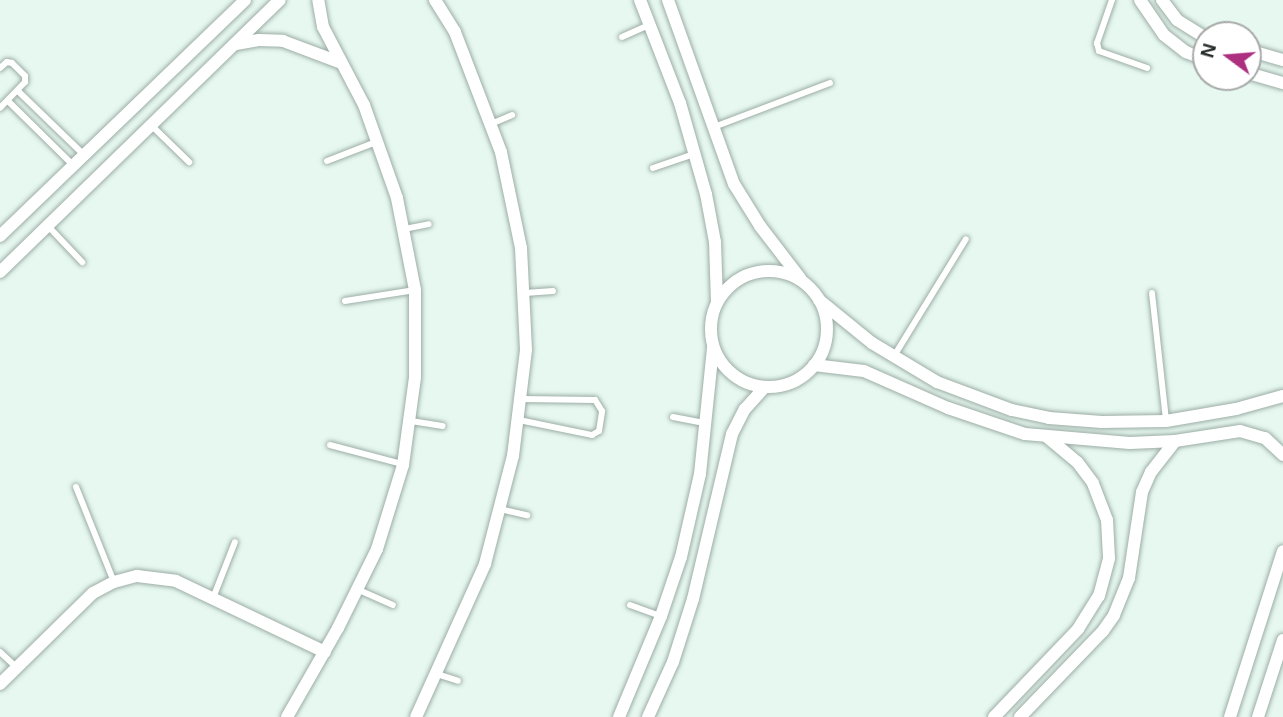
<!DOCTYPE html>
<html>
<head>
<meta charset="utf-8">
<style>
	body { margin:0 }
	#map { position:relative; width:1283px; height:717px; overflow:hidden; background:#e6f8f0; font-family:Arial,sans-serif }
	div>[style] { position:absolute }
	.roads { filter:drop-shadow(0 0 2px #9cada5) drop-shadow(0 0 2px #9cada5) }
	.lane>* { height:6px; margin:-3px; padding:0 3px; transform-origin:3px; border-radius:3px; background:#fff }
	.street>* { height:12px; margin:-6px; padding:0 6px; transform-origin:6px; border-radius:6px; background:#fff }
	.street>.ring { margin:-6px; padding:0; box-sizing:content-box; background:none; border:12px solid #fff; border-radius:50% }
	span { translate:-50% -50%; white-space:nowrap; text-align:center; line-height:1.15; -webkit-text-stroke:7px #fff; paint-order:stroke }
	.north { position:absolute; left:1192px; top:21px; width:70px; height:70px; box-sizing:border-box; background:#fff; border:2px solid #a7a9a8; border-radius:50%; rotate:286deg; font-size:19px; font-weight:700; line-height:28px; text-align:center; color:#222926 }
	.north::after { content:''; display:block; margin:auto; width:24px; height:32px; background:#ad3080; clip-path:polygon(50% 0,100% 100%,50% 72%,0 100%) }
</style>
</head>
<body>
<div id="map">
	<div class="roads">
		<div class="lane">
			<div style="left:1112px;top:0;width:46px;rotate:109.2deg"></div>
			<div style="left:1097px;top:43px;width:8px;rotate:76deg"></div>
			<div style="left:1099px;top:51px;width:51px;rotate:19.5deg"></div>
			<div style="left:622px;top:37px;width:30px;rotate:-24deg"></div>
			<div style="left:0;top:68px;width:9px;rotate:-41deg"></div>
			<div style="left:7px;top:62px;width:5px;rotate:11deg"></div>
			<div style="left:12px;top:63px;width:18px;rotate:45deg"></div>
			<div style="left:25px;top:76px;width:6px;rotate:90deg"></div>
			<div style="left:25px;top:82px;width:36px;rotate:134deg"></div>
			<div style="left:18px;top:91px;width:92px;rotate:44.1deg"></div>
			<div style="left:8px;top:101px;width:91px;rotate:44.6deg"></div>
			<div style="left:491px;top:124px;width:23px;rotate:-23deg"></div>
			<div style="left:152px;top:126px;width:52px;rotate:44.2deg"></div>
			<div style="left:714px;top:127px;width:124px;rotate:-20.8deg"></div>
			<div style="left:327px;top:161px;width:53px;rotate:-21.2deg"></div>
			<div style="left:653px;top:168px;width:43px;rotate:-18.9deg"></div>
			<div style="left:48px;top:226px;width:50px;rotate:46.6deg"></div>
			<div style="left:404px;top:229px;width:25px;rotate:-11deg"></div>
			<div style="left:525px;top:293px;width:28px;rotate:-4deg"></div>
			<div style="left:1152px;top:293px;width:128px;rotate:83.7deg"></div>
			<div style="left:345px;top:301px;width:71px;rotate:-8.9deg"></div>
			<div style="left:894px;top:356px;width:137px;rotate:-58.4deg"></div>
			<div style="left:673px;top:417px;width:33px;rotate:11deg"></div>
			<div style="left:519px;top:420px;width:75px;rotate:11.6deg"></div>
			<div style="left:592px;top:435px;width:8px;rotate:-30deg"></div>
			<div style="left:599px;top:431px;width:20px;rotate:-81deg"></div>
			<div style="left:602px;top:411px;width:13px;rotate:-122deg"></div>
			<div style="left:595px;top:400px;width:73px;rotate:-179.2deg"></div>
			<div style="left:411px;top:421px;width:32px;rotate:9deg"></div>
			<div style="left:330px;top:445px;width:74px;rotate:14.8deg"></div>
			<div style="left:76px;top:487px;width:102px;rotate:68.2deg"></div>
			<div style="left:500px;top:509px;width:28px;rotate:13deg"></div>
			<div style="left:359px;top:590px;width:37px;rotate:24deg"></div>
			<div style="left:213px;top:598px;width:60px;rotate:-68.6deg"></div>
			<div style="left:630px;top:605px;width:33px;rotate:20deg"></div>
			<div style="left:0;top:652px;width:22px;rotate:43deg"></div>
			<div style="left:437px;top:674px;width:22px;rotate:18deg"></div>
		</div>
		<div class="street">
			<div style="left:640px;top:0;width:110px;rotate:68.8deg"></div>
			<div style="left:680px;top:103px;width:95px;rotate:74.1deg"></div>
			<div style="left:706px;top:194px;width:49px;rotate:79.4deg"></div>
			<div style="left:715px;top:242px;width:61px;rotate:88.1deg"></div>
			<div style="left:668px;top:0;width:195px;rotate:70.3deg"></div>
			<div style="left:734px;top:184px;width:49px;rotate:58.2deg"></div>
			<div style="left:760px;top:226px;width:66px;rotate:52.4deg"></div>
			<div style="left:1140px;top:0;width:42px;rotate:55.6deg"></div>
			<div style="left:1164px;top:35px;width:28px;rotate:38deg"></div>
			<div style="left:1186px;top:52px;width:22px;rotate:22deg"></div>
			<div style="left:1162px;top:0;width:25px;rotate:53deg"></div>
			<div style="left:1177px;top:20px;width:34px;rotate:32deg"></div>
			<div style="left:236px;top:44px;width:23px;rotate:-10deg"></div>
			<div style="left:259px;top:40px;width:24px;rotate:2deg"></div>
			<div style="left:283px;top:41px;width:60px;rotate:20.6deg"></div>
			<div style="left:1248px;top:50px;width:36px;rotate:16deg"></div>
			<div style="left:1248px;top:73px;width:36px;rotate:16deg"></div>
			<div style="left:0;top:236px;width:340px;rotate:-43.9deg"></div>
			<div class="ring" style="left:711px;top:271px;width:104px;height:104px"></div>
			<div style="left:0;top:272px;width:390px;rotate:-44.2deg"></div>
			<div style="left:819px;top:300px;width:68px;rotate:39.1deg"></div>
			<div style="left:872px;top:343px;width:76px;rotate:31deg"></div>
			<div style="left:937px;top:382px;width:80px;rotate:20.5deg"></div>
			<div style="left:1012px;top:410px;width:38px;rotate:12deg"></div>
			<div style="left:1049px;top:418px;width:53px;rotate:4.3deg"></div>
			<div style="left:1102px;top:422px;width:64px;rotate:-0.9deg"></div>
			<div style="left:1166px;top:421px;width:71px;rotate:-9.7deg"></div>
			<div style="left:1236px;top:409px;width:49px;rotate:-15.5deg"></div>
			<div style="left:814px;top:365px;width:50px;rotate:6.8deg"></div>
			<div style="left:864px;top:371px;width:92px;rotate:23.8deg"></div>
			<div style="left:948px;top:408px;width:81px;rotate:18.7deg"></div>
			<div style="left:1025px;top:434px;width:105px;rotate:4.9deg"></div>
			<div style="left:1130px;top:443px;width:45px;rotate:-2.5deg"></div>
			<div style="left:1175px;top:441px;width:66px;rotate:-8.7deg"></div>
			<div style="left:1240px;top:431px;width:26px;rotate:16deg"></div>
			<div style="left:1265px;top:438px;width:25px;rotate:43deg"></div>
			<div style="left:0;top:684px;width:130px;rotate:-44.4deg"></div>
			<div style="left:93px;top:593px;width:24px;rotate:-28deg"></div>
			<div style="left:114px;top:582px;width:24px;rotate:-15deg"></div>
			<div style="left:137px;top:576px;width:39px;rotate:7deg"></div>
			<div style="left:176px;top:581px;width:165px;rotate:25.5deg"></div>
			<div style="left:287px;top:717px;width:103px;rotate:-60.2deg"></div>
			<div style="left:338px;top:628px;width:88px;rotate:-63.7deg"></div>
			<div style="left:377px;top:549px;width:88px;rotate:-72.8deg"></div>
			<div style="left:403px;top:465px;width:89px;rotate:-82.2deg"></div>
			<div style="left:415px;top:377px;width:87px;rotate:-90deg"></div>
			<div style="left:415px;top:290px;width:94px;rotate:-101.1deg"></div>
			<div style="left:397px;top:198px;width:99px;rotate:-109.5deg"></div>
			<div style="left:364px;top:105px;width:88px;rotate:-117.7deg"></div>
			<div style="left:323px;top:27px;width:27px;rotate:-100deg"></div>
			<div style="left:416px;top:717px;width:168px;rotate:-65.7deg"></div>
			<div style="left:485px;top:564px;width:112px;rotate:-75.5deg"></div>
			<div style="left:513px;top:456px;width:107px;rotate:-83deg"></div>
			<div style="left:526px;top:350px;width:102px;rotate:-92.8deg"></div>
			<div style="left:521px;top:248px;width:98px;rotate:-101.8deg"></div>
			<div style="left:501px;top:152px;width:129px;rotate:-111deg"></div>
			<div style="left:455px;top:32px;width:38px;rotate:-122deg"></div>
			<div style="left:619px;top:717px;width:109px;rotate:-67.4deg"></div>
			<div style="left:661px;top:616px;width:62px;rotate:-71.3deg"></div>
			<div style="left:681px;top:557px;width:85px;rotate:-77.1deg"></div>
			<div style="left:700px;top:474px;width:127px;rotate:-84.1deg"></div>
			<div style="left:648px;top:717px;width:60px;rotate:-65.6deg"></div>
			<div style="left:673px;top:662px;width:66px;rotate:-72.4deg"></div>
			<div style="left:693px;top:599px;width:170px;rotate:-76.7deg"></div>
			<div style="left:732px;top:434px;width:28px;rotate:-63deg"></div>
			<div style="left:745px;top:409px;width:28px;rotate:-48deg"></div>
			<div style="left:994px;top:717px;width:122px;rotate:-46.3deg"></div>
			<div style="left:1078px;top:629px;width:39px;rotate:-58deg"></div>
			<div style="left:1099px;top:596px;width:39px;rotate:-75deg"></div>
			<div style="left:1109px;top:558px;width:38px;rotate:-93deg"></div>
			<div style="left:1107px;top:520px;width:40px;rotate:-111deg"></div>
			<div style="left:1093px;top:483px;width:26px;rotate:-127deg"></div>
			<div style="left:1077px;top:462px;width:38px;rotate:-140deg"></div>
			<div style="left:1020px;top:717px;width:120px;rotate:-46deg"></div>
			<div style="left:1103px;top:631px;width:19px;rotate:-55deg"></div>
			<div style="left:1114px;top:615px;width:40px;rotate:-68deg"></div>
			<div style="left:1129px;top:578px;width:87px;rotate:-81.4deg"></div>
			<div style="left:1142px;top:492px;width:22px;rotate:-66deg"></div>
			<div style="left:1151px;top:472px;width:39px;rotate:-52deg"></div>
			<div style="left:1230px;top:717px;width:174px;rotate:-72.3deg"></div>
			<div style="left:1258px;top:717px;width:81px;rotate:-72deg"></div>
		</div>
	</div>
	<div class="north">N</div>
</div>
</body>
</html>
